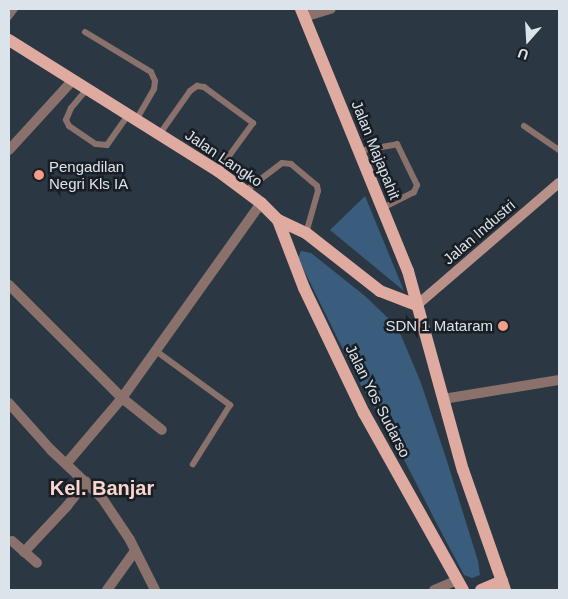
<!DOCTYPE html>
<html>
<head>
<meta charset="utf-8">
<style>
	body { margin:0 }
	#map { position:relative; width:568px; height:599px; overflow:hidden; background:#2b3843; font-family:Arial,sans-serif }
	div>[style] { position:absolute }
	.green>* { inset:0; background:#3a5d7d }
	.lane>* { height:6px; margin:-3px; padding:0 3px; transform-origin:3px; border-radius:3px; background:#8b716c }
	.street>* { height:10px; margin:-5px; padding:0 5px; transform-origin:5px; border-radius:5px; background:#8b716c }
	.secondary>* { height:10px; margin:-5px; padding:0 5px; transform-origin:5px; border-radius:5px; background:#ba9189 }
	.primary>* { height:12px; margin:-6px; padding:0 6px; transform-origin:6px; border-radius:6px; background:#dfaaa0 }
	.dots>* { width:14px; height:14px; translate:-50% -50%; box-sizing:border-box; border:2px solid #191e24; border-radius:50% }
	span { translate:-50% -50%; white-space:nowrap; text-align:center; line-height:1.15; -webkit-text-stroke:5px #191e24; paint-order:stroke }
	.street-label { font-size:15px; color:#dce4eb }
	.poi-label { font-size:15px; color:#dce4eb }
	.left { translate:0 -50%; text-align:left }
	.right { translate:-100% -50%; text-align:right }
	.district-label { font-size:20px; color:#f8d5ce; font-weight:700 }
	.frame { position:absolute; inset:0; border:10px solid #dce4eb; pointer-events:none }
	.north { position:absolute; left:503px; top:15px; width:50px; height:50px; -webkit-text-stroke:4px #191e24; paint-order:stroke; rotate:199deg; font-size:14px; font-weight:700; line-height:20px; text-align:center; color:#dce4eb }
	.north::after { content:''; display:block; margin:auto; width:18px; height:22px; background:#dce4eb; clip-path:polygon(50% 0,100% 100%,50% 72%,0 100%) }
</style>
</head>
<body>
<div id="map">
	<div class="green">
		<div style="clip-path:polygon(365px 196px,404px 291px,330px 230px)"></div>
		<div style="clip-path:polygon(301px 251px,311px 253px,365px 296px,389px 319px,400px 333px,421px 383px,446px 458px,478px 561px,480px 575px,472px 578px,464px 575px,437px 524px,394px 440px,360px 384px,298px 258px)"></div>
	</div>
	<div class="lane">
		<div style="left:9px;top:17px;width:10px;rotate:-53deg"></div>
		<div style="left:85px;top:32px;width:77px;rotate:31.2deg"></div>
		<div style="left:151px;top:72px;width:10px;rotate:66deg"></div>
		<div style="left:155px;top:81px;width:8px;rotate:97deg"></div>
		<div style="left:154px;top:89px;width:36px;rotate:120deg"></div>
		<div style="left:87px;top:89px;width:25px;rotate:130deg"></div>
		<div style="left:71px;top:108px;width:13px;rotate:113deg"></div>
		<div style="left:66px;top:120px;width:7px;rotate:63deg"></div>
		<div style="left:69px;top:126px;width:32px;rotate:34deg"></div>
		<div style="left:96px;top:144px;width:11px;rotate:5deg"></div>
		<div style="left:107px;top:145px;width:37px;rotate:-55deg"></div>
		<div style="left:524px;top:126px;width:42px;rotate:34.4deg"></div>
		<div style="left:159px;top:135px;width:54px;rotate:-54.8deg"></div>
		<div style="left:190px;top:91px;width:9px;rotate:-36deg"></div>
		<div style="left:197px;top:86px;width:7px;rotate:8deg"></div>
		<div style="left:204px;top:87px;width:61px;rotate:36.3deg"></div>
		<div style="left:253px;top:123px;width:59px;rotate:126.1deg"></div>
		<div style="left:359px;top:151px;width:39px;rotate:-10deg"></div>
		<div style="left:397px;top:144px;width:46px;rotate:64deg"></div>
		<div style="left:417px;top:185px;width:8px;rotate:113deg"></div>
		<div style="left:414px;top:192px;width:36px;rotate:153deg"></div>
		<div style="left:245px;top:191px;width:46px;rotate:-37.1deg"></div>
		<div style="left:282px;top:163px;width:9px;rotate:6deg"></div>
		<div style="left:291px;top:164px;width:34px;rotate:40deg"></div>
		<div style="left:317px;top:186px;width:5px;rotate:79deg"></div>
		<div style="left:318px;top:191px;width:44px;rotate:105.9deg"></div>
		<div style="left:156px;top:351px;width:92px;rotate:36.1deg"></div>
		<div style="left:230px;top:405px;width:70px;rotate:122.1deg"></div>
	</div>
	<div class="street">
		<div style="left:304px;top:17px;width:28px;rotate:-17deg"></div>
		<div style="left:9px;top:150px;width:95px;rotate:-47.6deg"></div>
		<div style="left:9px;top:285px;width:160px;rotate:45deg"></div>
		<div style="left:122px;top:398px;width:51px;rotate:38.7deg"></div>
		<div style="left:443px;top:399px;width:118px;rotate:-9.3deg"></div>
		<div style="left:9px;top:403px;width:63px;rotate:48.2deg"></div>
		<div style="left:51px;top:450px;width:70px;rotate:43.3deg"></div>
		<div style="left:102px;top:498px;width:50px;rotate:56.3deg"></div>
		<div style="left:130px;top:540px;width:56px;rotate:63.4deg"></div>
		<div style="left:66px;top:464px;width:87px;rotate:-49.7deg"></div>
		<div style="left:122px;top:398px;width:239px;rotate:-54.5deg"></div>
		<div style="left:12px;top:541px;width:33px;rotate:41deg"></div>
		<div style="left:24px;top:552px;width:63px;rotate:-46.9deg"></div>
		<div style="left:67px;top:506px;width:31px;rotate:-52deg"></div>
		<div style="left:107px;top:590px;width:48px;rotate:-54.3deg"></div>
		<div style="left:434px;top:590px;width:25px;rotate:-23deg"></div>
	</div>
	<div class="secondary">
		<div style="left:417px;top:305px;width:187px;rotate:-40.7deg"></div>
	</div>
	<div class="primary">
		<div style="left:301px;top:9px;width:283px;rotate:67.8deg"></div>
		<div style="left:408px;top:271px;width:206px;rotate:74.6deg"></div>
		<div style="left:463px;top:470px;width:127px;rotate:70.7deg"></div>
		<div style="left:9px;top:40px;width:247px;rotate:32.1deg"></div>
		<div style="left:218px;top:171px;width:54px;rotate:36.7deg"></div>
		<div style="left:261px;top:203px;width:24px;rotate:45deg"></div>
		<div style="left:278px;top:220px;width:31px;rotate:25deg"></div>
		<div style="left:306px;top:233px;width:94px;rotate:38.1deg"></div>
		<div style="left:380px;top:291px;width:40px;rotate:21deg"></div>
		<div style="left:278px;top:220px;width:73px;rotate:69.1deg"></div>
		<div style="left:304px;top:288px;width:139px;rotate:64.4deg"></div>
		<div style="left:364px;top:413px;width:203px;rotate:60.8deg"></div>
		<div style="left:481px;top:590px;width:23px;rotate:-23deg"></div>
	</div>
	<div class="dots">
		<div style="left:39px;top:175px;background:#f49d8d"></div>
		<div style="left:503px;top:326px;background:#f49d8d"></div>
	</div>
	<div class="street-label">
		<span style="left:376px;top:150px;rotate:68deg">Jalan Majapahit</span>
		<span style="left:224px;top:158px;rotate:34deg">Jalan Langko</span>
		<span style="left:479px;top:232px;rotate:-41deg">Jalan Industri</span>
		<span style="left:378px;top:401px;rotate:63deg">Jalan Yos Sudarso</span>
	</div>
	<div class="poi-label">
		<span class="left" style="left:49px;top:175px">Pengadilan<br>Negri Kls IA</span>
		<span class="right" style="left:493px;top:326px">SDN 1 Mataram</span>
	</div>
	<div class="district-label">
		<span style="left:102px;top:488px">Kel. Banjar</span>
	</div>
	<div class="frame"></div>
	<div class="north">U</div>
</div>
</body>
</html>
